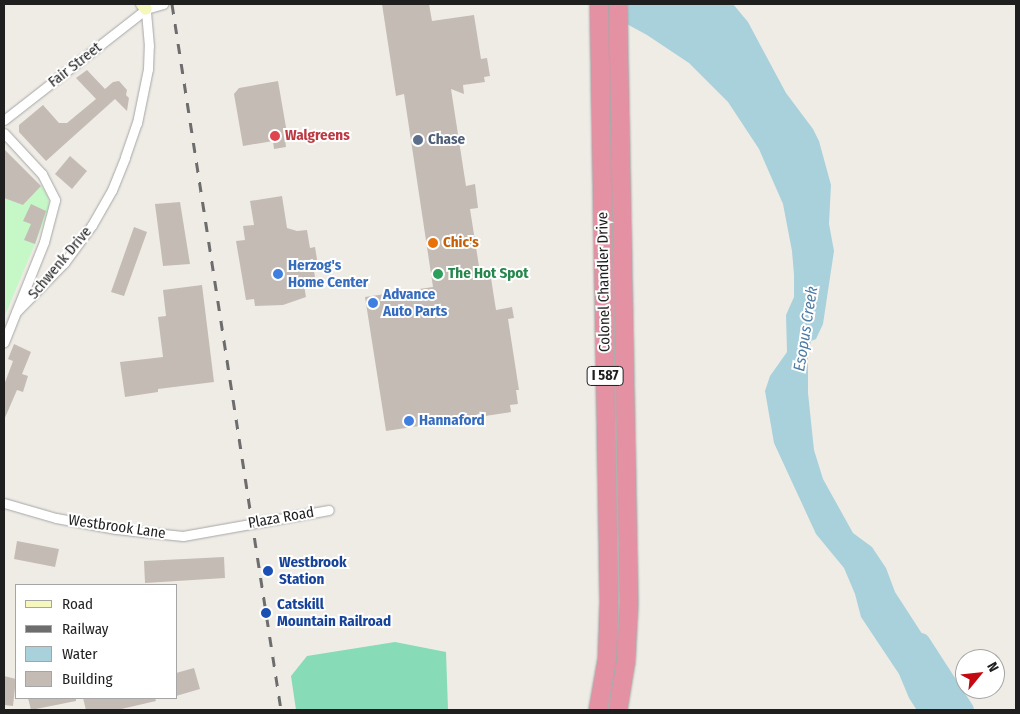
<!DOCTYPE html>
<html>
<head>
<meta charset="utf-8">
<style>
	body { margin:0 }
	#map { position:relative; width:1020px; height:714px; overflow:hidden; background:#efece6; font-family:"Fira Sans Condensed",sans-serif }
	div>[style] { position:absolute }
	.park>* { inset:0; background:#c5f7c7 }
	.pitch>* { inset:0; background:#87dbb7 }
	.water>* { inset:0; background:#a8d1db }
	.river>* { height:18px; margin:-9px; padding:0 9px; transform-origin:9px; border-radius:9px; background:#a8d1db }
	.building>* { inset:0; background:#c4bbb5 }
	.roads { filter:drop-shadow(0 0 1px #a6a6a6) drop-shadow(0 0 1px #a6a6a6) }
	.street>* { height:9px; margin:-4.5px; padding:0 4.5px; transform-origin:4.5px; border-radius:4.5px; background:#fff }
	.secondary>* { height:12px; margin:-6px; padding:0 6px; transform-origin:6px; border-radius:6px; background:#f6f7bc }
	.highway>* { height:18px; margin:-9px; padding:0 9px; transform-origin:9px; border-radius:9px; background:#e391a3 }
	.rail>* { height:3px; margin-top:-1.5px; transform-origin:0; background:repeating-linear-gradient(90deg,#6d6d6d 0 10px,transparent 0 20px) }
	.dots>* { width:14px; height:14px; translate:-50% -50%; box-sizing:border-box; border:2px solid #fff; border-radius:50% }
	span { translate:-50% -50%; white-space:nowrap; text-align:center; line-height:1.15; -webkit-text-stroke:4px #fff; paint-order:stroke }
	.shield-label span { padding:1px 4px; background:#fff; border:1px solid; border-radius:4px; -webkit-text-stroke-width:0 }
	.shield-label { font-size:14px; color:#1f1f1f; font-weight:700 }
	.street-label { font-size:15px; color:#1f1f1f }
	.health-label { font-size:15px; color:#be3a42; font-weight:700 }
	.left { translate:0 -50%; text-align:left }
	.service-label { font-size:15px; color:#4e5e75; font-weight:700 }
	.food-label { font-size:15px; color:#c56008; font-weight:700 }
	.shop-label { font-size:15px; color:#366cbe; font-weight:700 }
	.leisure-label { font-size:15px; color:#27864d; font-weight:700 }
	.transit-label { font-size:15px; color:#164399; font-weight:700 }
	.water-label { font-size:16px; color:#4c7aa3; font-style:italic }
	.frame { position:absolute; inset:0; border:5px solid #1f1f1f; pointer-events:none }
	.legend { position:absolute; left:15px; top:584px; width:162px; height:115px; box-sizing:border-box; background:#fff; border:1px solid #a5a5a5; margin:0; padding:6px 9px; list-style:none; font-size:15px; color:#1f1f1f }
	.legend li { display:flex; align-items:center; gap:10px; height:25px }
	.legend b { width:25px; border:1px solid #a5a5a5 }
	.north { position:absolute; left:955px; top:649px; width:50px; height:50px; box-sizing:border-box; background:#fff; border:1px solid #a5a5a5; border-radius:50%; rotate:62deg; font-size:14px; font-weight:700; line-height:20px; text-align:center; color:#1f1f1f }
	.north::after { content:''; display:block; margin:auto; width:18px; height:22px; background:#c50910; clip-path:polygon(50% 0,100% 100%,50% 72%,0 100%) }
</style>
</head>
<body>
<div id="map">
	<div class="park">
		<div style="clip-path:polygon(41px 185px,48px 197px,50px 208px,4px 318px,4px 198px,23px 205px)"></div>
	</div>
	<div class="pitch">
		<div style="clip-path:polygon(395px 642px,446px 652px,448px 710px,296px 710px,291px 676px,307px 656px)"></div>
	</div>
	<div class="water">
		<div style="clip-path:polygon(590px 4px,733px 4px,748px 22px,786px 93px,813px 129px,819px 141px,831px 185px,829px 224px,834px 251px,823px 324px,816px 339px,811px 341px,808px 353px,808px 393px,814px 450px,823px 479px,853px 533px,872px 547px,886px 568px,895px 592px,930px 646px,938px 674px,954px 697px,969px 710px,916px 709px,909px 698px,899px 674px,861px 617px,855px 594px,844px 568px,816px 534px,774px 443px,765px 391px,770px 376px,787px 352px,786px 315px,794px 297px,794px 275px,792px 251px,783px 204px,759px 149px,728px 102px,689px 63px,647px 35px)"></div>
	</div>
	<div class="river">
		<div style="left:921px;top:642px;width:81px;rotate:57.1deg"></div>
	</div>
	<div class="building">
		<div style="clip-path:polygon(382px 4px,429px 4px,432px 21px,474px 15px,481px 59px,487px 58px,490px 76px,484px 77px,485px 82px,463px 85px,464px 94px,451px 89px,466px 186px,475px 184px,478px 208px,470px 209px,481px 279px,491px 278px,496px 310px,512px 307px,514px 318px,508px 319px,519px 390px,516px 390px,518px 404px,510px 405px,511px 412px,386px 431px,365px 297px,433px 287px,404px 94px,396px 96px)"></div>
		<div style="clip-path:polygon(87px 70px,105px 89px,113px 82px,119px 81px,127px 90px,126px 95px,129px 98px,127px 111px,115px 99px,46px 161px,19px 132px,19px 125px,43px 105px,59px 123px,67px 123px,96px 99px,76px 78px)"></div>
		<div style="clip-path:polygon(278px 81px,288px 139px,285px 139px,286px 147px,274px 149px,273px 141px,243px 146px,234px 94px,239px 88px)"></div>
		<div style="clip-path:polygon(4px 149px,41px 186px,23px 205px,4px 198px)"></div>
		<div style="clip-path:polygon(70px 156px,87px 171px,72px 189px,55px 174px)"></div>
		<div style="clip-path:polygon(282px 196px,287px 228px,297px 231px,307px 230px,310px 248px,315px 247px,318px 265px,313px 265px,316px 283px,304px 285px,306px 297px,283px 305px,255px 306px,254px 299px,246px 300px,236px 241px,245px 240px,243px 226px,254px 225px,250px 201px)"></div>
		<div style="clip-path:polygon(180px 202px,190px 264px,163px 266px,155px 204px)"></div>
		<div style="clip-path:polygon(31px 204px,46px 211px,35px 244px,24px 240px,31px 224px,23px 221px)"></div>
		<div style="clip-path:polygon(134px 227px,147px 232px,124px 296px,111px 292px)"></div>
		<div style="clip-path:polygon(202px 285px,214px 382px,158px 389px,158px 392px,125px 397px,120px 362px,163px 357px,158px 317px,166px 316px,163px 290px)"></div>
		<div style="clip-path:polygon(14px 344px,31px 352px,22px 374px,28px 376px,23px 392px,17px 390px,4px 420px,4px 385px,13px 361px,8px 359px)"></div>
		<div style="clip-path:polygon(17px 541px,59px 549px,55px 567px,14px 559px)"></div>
		<div style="clip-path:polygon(224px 557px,225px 578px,145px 583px,144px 561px)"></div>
		<div style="clip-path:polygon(194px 668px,200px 689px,176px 696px,176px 673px)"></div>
		<div style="clip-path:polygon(4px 676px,16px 679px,13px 706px,4px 705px)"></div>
		<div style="clip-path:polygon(28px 698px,76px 698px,76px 701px,31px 710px)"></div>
		<div style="clip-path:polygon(83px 698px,155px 698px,156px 701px,117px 710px,86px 710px)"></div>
	</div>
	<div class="roads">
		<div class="street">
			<div style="left:4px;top:120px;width:180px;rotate:-38deg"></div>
			<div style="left:146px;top:9px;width:18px;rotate:-16deg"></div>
			<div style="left:4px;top:133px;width:56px;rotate:47.2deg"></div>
			<div style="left:42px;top:174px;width:29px;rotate:63deg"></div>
			<div style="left:55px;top:200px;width:43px;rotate:104.7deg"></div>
			<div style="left:44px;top:242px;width:108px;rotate:111.8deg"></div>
			<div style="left:16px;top:312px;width:69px;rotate:-45.6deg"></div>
			<div style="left:64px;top:263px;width:47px;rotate:-53.6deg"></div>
			<div style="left:92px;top:225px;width:40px;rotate:-60.3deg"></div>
			<div style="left:112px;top:190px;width:35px;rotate:-68deg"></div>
			<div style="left:125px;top:157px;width:36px;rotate:-71deg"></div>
			<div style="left:137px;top:123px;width:55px;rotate:-78.5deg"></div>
			<div style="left:148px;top:69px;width:23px;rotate:-88deg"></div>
			<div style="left:149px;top:46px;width:37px;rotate:-95deg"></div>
			<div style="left:4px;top:503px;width:54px;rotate:16.1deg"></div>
			<div style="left:56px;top:518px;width:61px;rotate:10.4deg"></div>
			<div style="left:116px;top:529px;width:67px;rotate:6deg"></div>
			<div style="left:183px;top:536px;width:148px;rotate:-10.1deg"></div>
		</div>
		<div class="secondary">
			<div style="left:142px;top:4px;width:6px;rotate:51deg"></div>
		</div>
		<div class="highway">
			<div style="left:598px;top:710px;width:52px;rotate:-80deg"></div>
			<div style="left:607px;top:659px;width:56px;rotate:-88deg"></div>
			<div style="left:609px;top:603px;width:599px;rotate:-90.96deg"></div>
			<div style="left:618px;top:710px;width:50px;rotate:-80.7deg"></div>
			<div style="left:626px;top:661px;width:58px;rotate:-87deg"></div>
			<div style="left:629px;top:603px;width:599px;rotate:-91.05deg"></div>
		</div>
	</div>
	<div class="rail">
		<div style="left:172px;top:4px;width:714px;rotate:81.22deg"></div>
	</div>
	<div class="dots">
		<div style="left:275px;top:136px;background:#e0444e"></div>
		<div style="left:418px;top:140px;background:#5c6f8a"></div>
		<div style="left:433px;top:243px;background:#e8710a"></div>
		<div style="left:278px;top:274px;background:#3f7fe0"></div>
		<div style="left:438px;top:274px;background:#2e9e5b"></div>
		<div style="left:373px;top:303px;background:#3f7fe0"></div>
		<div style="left:409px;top:421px;background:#3f7fe0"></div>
		<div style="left:268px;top:571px;background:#1a4fb4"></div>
		<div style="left:266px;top:613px;background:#1a4fb4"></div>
	</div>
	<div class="shield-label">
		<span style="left:605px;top:376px">I 587</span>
	</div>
	<div class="street-label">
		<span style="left:75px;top:65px;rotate:-38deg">Fair Street</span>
		<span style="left:60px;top:263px;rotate:-50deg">Schwenk Drive</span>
		<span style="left:604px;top:282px;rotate:-91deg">Colonel Chandler Drive</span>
		<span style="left:281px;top:518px;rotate:-10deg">Plaza Road</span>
		<span style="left:117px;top:527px;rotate:8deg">Westbrook Lane</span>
	</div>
	<div class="health-label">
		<span class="left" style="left:285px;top:136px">Walgreens</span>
	</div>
	<div class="service-label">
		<span class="left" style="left:428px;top:140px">Chase</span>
	</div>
	<div class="food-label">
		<span class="left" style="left:443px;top:243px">Chic's</span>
	</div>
	<div class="shop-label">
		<span class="left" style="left:288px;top:274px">Herzog's<br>Home Center</span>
		<span class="left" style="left:383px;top:303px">Advance<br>Auto Parts</span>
		<span class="left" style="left:419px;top:421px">Hannaford</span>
	</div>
	<div class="leisure-label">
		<span class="left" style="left:448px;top:274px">The Hot Spot</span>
	</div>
	<div class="transit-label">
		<span class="left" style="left:279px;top:571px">Westbrook<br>Station</span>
		<span class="left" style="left:277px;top:613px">Catskill<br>Mountain Railroad</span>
	</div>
	<div class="water-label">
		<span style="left:806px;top:329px;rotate:-81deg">Esopus Creek</span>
	</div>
	<div class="frame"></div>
	<ul class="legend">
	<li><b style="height:6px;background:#f6f7bc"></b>Road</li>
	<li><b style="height:6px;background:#6d6d6d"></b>Railway</li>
	<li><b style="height:14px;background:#a8d1db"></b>Water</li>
	<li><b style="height:14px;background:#c4bbb5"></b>Building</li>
	</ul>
	<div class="north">N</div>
</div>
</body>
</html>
